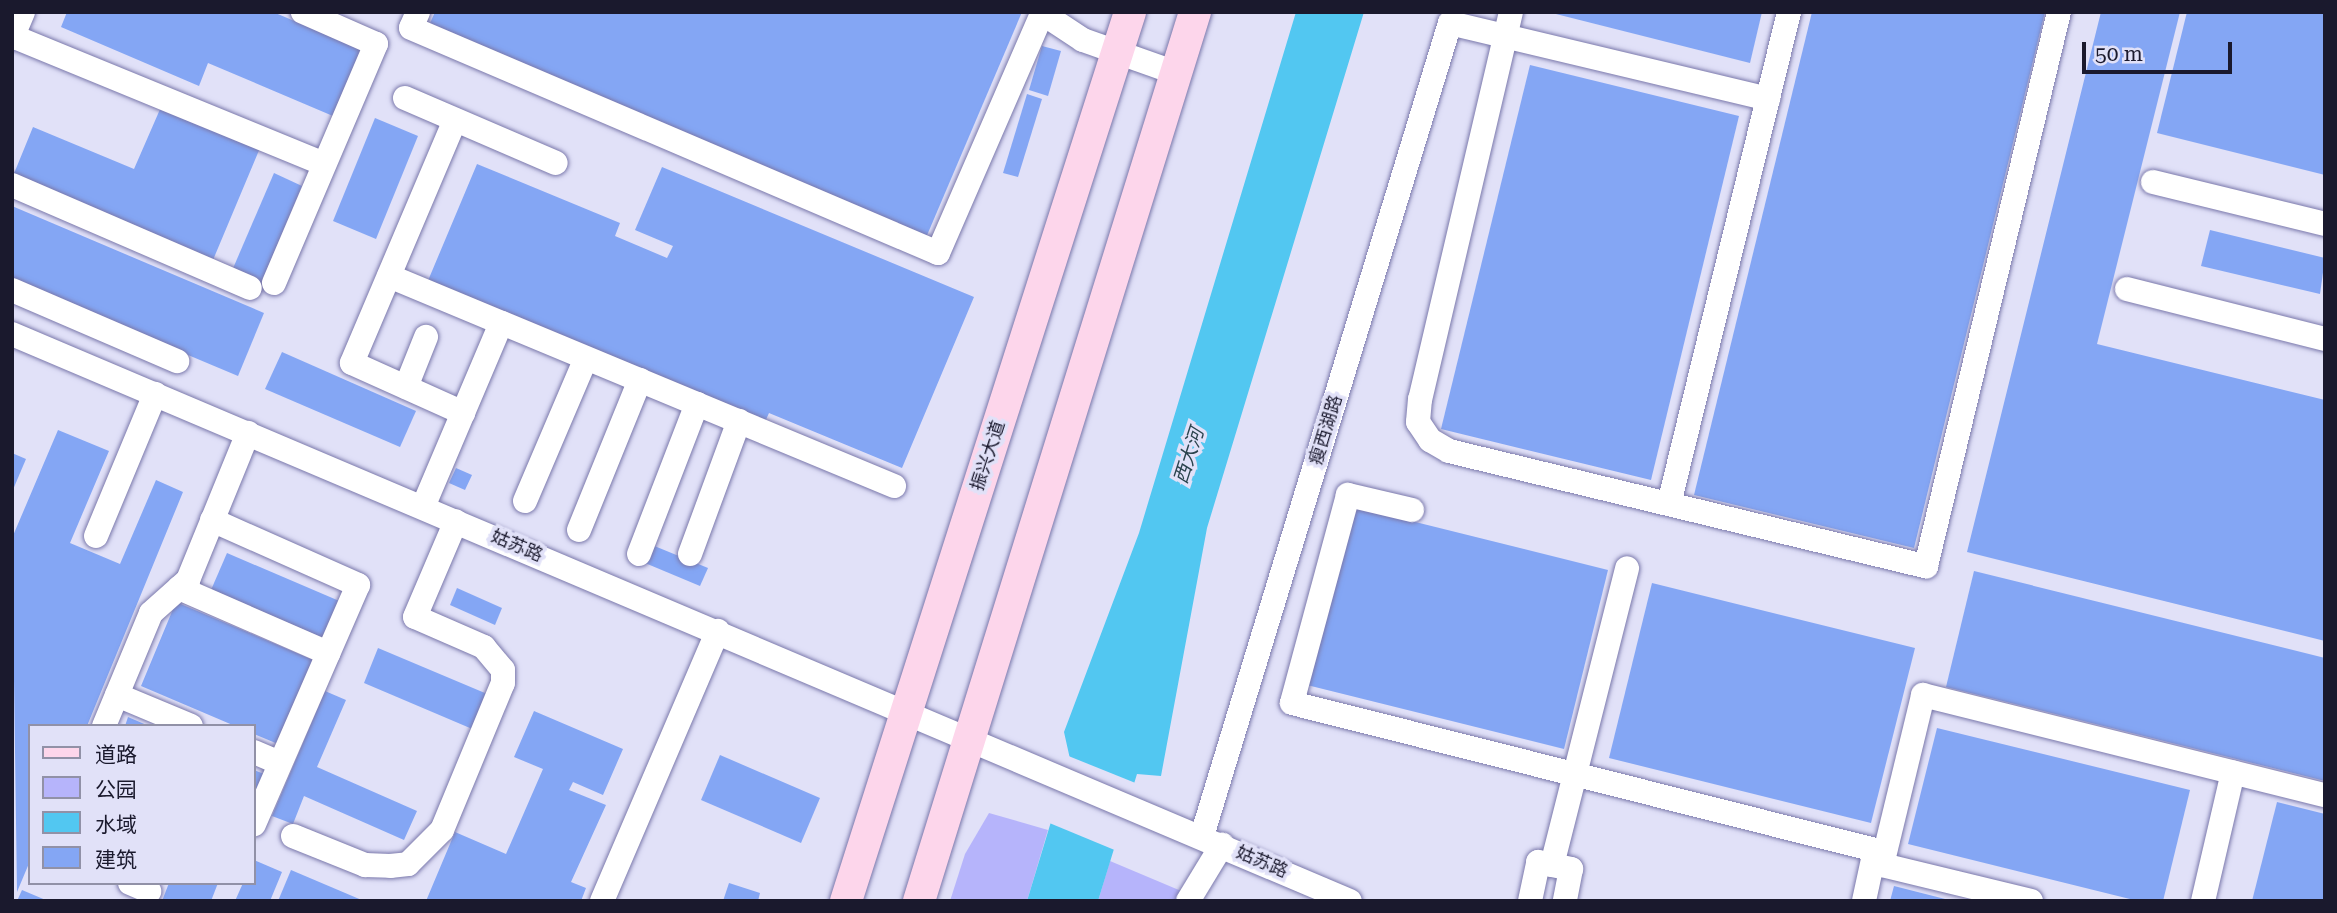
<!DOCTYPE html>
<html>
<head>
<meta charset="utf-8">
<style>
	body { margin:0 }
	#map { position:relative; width:2337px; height:913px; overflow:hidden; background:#e1e1f8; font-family:"Roboto Serif","Noto Sans SC",serif }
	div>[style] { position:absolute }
	.green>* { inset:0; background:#b6b4fb }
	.water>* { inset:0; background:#52c7f1 }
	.pier>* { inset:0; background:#e1e1f8 }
	.building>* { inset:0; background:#84a6f4 }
	.roads { filter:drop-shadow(0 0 2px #7a78ab) drop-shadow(0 0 2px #7a78ab) }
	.minor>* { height:24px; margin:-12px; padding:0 12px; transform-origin:12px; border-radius:12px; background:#fff }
	.major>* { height:32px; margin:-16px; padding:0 16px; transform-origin:16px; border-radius:16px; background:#fdd6eb }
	span { translate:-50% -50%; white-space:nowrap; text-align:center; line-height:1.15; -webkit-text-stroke:7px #e1e1f8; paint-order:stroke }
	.street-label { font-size:18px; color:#1a192d }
	.water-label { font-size:19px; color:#2a434d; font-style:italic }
	.frame { position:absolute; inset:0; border:14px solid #1a192d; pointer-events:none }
	.legend { position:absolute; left:28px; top:724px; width:228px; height:161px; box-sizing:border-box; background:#e1e1f8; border:2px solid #9191a7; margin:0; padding:9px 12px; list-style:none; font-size:21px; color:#1a192d }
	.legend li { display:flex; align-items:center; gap:14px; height:35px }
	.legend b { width:35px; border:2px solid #9191a7 }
	.scale { position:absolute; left:2082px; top:42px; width:150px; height:32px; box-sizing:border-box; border:4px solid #1a192d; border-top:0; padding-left:9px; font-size:21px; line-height:24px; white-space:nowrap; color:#1a192d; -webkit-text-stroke:5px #e1e1f8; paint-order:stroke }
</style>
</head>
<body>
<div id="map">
	<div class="green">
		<div style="clip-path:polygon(989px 813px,1048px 830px,1027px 901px,950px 901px,965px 854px)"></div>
		<div style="clip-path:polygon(1110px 861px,1205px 901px,1098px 901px)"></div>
	</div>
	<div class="water">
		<div style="clip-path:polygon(1296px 12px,1364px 12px,1207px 528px,1161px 776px,1137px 774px,1098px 901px,1027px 901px,1070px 759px,1064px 732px,1139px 533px)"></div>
	</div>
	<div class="pier">
		<div style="clip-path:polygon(1066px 755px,1138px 784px,1117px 851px,1047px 822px)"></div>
	</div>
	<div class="building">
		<div style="clip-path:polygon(67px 12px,273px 12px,368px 52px,340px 119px,208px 63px,199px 86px,61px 27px)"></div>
		<div style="clip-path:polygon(435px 12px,1022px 12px,925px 240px,427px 30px)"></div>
		<div style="clip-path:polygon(1548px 12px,1762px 12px,1750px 63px)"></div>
		<div style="clip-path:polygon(1812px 12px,2045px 12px,1914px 548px,1694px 495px)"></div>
		<div style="clip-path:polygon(2101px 12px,2180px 12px,2097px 344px,2325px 400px,2325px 641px,1967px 552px)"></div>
		<div style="clip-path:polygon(2187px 12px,2325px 12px,2325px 175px,2157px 133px)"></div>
		<div style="clip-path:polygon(1042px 46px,1061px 51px,1048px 96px,1029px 90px)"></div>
		<div style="clip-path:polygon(1530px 65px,1739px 116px,1651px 480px,1441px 429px)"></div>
		<div style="clip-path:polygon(1027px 94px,1042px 99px,1018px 177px,1003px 173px)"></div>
		<div style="clip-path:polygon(161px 107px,260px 148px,213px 260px,13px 176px,33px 127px,134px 169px)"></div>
		<div style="clip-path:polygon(375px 118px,418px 136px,376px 239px,333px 221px)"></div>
		<div style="clip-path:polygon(477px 164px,620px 223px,615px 236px,667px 258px,673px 246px,635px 230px,662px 167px,974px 297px,902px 468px,769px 413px,764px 424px,427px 283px)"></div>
		<div style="clip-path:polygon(274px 173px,302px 186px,260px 286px,231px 273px)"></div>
		<div style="clip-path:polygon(12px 206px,264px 313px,238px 376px,12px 281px)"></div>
		<div style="clip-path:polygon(2210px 230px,2325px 258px,2320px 294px,2201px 266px)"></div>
		<div style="clip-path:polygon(282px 352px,416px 411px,400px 447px,265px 389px)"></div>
		<div style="clip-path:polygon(58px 430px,109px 451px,70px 543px,120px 564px,156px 480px,183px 492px,87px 726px,30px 726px,30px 861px,17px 892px,12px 538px)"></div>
		<div style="clip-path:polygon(12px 453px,26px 459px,12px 492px)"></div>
		<div style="clip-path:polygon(456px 468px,472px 475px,465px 490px,449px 483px)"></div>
		<div style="clip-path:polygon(1351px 506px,1608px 570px,1564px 749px,1307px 685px)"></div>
		<div style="clip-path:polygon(652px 545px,708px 568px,700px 586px,645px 563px)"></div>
		<div style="clip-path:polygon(227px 553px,344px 603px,328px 640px,211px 590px)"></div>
		<div style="clip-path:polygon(1974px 571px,2325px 658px,2325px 781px,1946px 687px)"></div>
		<div style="clip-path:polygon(1652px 583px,1915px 648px,1871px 823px,1609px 758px)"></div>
		<div style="clip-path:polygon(457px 588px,502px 608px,495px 625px,450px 605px)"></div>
		<div style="clip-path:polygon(176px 602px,313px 660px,278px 744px,254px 734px,254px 726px,235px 726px,141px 686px)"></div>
		<div style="clip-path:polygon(378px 648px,492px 696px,477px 731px,364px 683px)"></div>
		<div style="clip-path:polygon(325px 691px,346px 700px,317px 767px,417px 811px,404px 840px,304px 796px,293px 824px,272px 816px)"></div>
		<div style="clip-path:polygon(534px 711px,623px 749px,603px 795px,573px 782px,569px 790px,606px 805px,571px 882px,586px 888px,581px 901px,426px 901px,455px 832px,506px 854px,543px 769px,514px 757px)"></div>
		<div style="clip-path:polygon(128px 717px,149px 726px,125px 726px)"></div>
		<div style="clip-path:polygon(1937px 728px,2190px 790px,2163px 901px,2138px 901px,1908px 844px)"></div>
		<div style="clip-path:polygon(720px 755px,820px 798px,801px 843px,701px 800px)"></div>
		<div style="clip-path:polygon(254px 770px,264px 774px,254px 798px)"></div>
		<div style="clip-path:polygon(2277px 802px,2325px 814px,2325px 901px,2252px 901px)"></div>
		<div style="clip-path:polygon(254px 860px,282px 872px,270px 901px,235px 901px,243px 883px,254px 883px)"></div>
		<div style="clip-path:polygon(291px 870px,364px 901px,278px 901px)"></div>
		<div style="clip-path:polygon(169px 883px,218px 883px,211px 901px,162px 901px)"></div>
		<div style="clip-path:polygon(729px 883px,760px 893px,758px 901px,723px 901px)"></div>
		<div style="clip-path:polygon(1894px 886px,1949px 900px,1949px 901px,1890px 901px)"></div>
		<div style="clip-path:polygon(22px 890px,48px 901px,17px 901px)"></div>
	</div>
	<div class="roads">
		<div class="minor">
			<div style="left:418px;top:12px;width:17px;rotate:114deg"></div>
			<div style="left:411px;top:28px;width:573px;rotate:23.12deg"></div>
			<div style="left:938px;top:253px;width:263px;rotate:-66.5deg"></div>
			<div style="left:1511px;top:12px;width:398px;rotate:103.2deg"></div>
			<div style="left:1420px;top:399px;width:23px;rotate:95deg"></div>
			<div style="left:1418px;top:422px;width:22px;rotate:56deg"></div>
			<div style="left:1430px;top:440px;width:22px;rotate:30deg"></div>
			<div style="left:1449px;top:451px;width:491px;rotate:13.6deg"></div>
			<div style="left:1926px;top:566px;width:570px;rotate:-76.5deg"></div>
			<div style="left:1042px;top:13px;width:49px;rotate:33.4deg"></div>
			<div style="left:1083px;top:40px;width:99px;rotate:19.5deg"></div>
			<div style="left:12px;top:36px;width:337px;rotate:22.3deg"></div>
			<div style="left:12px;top:38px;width:28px;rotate:-67deg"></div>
			<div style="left:405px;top:98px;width:164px;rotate:23.3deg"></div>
			<div style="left:455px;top:120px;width:264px;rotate:113deg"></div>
			<div style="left:352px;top:363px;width:122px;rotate:24.2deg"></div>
			<div style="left:2153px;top:182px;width:177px;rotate:13.7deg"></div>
			<div style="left:12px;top:185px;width:259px;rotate:23.4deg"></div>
			<div style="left:389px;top:276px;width:547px;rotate:22.58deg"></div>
			<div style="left:274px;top:283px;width:260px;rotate:-66.9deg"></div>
			<div style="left:376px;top:44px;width:80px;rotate:-156.3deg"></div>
			<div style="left:2127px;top:289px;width:204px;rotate:14.2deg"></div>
			<div style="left:12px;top:290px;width:180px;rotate:23.3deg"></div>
			<div style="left:12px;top:334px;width:1453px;rotate:22.97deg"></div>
			<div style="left:406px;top:387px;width:54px;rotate:-68.2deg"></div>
			<div style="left:525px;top:501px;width:155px;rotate:-66.9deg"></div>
			<div style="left:1669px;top:504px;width:506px;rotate:-76.29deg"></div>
			<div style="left:423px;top:507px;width:200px;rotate:-67deg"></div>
			<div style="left:1412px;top:510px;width:66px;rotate:-166.8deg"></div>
			<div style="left:1348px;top:495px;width:215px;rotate:105.1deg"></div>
			<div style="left:1292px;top:703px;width:601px;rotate:14.15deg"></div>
			<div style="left:1875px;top:850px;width:52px;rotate:102.2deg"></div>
			<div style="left:212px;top:520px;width:160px;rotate:24deg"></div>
			<div style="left:358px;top:585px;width:261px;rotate:113.5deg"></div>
			<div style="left:579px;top:530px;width:162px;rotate:-67.9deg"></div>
			<div style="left:96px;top:536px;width:154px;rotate:-67.4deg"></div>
			<div style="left:639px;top:554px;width:161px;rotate:-68.9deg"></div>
			<div style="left:690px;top:554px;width:142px;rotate:-69.8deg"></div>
			<div style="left:179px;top:588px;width:163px;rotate:23.6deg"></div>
			<div style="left:117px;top:695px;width:80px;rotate:22.7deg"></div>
			<div style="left:104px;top:726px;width:122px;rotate:-67.4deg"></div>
			<div style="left:151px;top:613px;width:50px;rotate:-41.7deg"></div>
			<div style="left:188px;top:580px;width:159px;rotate:-67.8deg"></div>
			<div style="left:254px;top:752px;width:28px;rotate:23deg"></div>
			<div style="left:293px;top:836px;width:78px;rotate:21.9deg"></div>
			<div style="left:365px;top:865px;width:25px;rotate:2deg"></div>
			<div style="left:390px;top:866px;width:18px;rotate:-6deg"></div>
			<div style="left:408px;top:864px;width:48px;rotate:-45deg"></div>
			<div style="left:442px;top:830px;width:159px;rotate:-67.5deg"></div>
			<div style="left:503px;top:683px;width:13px;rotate:-90deg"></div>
			<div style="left:503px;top:670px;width:30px;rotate:-130deg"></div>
			<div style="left:484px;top:647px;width:75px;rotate:-156.5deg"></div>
			<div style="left:415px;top:617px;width:104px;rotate:-66.9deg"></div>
			<div style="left:1202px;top:836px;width:850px;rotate:-73.04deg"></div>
			<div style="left:1450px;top:23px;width:327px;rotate:13.4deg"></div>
			<div style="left:1552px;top:865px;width:306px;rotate:-75.8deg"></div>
			<div style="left:130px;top:883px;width:21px;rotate:23deg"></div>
			<div style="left:602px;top:901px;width:294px;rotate:-66.8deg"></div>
			<div style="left:1188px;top:901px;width:66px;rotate:-58.7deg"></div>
			<div style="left:1530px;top:901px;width:40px;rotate:-78deg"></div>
			<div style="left:1538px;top:862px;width:34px;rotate:12deg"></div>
			<div style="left:1571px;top:869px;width:33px;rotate:101deg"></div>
			<div style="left:2031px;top:901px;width:153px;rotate:-166.4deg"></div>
			<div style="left:1882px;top:865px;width:175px;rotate:-76.4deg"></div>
			<div style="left:1923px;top:695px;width:414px;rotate:14deg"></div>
			<div style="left:2203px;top:901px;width:132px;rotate:-76.9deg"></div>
		</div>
		<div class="major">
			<div style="left:846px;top:901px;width:933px;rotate:-72.28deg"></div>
			<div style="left:919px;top:901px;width:931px;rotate:-72.75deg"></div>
		</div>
	</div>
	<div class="street-label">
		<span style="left:1326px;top:430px;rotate:-73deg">瘦西湖路</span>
		<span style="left:988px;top:456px;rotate:-72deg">振兴大道</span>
		<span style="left:517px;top:546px;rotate:23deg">姑苏路</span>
		<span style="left:1262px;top:862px;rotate:23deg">姑苏路</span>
	</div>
	<div class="water-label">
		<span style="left:1189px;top:456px;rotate:-72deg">西大河</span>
	</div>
	<div class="frame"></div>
	<ul class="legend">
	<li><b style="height:9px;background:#fdd6eb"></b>道路</li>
	<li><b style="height:19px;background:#b6b4fb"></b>公园</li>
	<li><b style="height:19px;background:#52c7f1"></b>水域</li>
	<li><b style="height:19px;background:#84a6f4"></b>建筑</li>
	</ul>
	<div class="scale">50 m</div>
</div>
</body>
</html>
